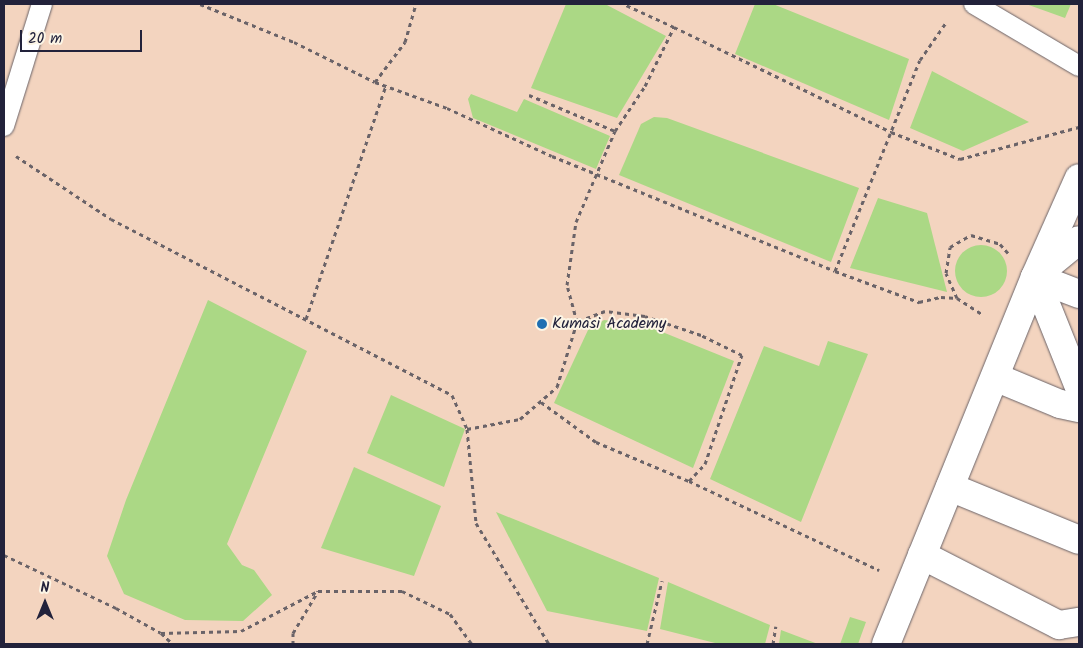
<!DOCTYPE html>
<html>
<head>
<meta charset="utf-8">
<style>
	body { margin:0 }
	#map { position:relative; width:1083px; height:648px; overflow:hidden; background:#f1dbbc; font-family:Kalam,sans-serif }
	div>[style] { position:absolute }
	.built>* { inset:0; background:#f3d4bf }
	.green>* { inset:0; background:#abd885 }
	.round { border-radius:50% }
	.path>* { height:3px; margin-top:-1.5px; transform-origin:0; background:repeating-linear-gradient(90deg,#6a6368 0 4px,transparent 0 8px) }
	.roads { filter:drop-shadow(0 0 1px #6a6368) drop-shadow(0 0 1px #6a6368) }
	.service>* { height:20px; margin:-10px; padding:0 10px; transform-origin:10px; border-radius:10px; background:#fff }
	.minor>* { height:28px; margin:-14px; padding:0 14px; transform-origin:14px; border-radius:14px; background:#fff }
	.dots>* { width:14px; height:14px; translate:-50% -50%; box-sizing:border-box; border:2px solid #fcf5e5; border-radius:50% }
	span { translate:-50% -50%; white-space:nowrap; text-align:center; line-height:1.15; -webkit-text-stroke:4px #fcf5e5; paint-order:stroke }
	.poi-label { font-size:16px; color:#22223b }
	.left { translate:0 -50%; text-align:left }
	.frame { position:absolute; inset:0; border:5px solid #22223b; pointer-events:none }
	.north { position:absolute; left:20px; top:578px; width:50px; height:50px; -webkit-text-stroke:4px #fcf5e5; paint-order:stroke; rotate:0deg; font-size:14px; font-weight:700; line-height:20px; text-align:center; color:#22223b }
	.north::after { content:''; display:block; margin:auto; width:18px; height:22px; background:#22223b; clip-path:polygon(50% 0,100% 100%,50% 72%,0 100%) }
	.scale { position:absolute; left:20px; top:30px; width:122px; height:22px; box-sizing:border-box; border:2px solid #22223b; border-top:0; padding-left:6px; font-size:15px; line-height:18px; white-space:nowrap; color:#22223b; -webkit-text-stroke:4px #fcf5e5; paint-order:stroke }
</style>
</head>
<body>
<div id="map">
	<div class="built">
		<div style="clip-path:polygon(4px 4px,1079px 4px,1079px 644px,4px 644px)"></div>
	</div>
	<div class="green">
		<div style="clip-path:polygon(566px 4px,605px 4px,666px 36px,617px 118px,531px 88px)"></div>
		<div style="clip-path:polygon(755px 4px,773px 4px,909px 59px,889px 120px,735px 54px)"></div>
		<div style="clip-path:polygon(1026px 4px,1071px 4px,1065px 18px)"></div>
		<div style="clip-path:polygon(932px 71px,1029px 122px,963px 151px,910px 128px)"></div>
		<div style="clip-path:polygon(471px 94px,517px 112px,524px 99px,610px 136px,596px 169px,473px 118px,468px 99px)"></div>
		<div style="clip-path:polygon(654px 117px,667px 118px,859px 188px,831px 262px,619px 175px,641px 124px)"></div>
		<div style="clip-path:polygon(878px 198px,927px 213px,947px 292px,850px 268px)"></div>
		<div class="round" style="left:955px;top:245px;width:52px;height:52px"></div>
		<div style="clip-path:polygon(208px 300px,307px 351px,227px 544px,242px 565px,254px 570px,272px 595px,243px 621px,185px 620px,124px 594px,107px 556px,126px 500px)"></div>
		<div style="clip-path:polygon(604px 320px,645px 325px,734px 361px,693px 468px,554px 403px,588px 330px)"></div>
		<div style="clip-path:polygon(828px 341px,868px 354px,801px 522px,710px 479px,764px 346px,819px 366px)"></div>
		<div style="clip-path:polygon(391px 395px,465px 429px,444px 487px,367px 453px)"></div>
		<div style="clip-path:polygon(354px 467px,441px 506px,414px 576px,321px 548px)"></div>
		<div style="clip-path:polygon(496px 512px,659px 578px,647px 631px,547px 611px)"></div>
		<div style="clip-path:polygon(668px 582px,770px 625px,765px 644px,719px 644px,660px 629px)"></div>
		<div style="clip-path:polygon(850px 617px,866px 622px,858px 644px,840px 644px)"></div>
		<div style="clip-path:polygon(781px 630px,818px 644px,779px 644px)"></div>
	</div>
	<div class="path">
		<div style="left:200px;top:4px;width:101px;rotate:22deg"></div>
		<div style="left:294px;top:42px;width:90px;rotate:26.3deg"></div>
		<div style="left:375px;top:82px;width:50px;rotate:-53.1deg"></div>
		<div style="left:405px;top:42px;width:40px;rotate:-74deg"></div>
		<div style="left:674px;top:27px;width:241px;rotate:25.8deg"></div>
		<div style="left:891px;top:132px;width:74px;rotate:21.4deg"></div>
		<div style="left:960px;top:159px;width:123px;rotate:-15.1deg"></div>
		<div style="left:375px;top:82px;width:77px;rotate:19.9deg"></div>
		<div style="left:447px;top:108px;width:115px;rotate:24.6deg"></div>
		<div style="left:552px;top:156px;width:305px;rotate:22.1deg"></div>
		<div style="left:835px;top:271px;width:227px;rotate:-68.1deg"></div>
		<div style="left:920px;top:60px;width:47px;rotate:-55.3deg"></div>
		<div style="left:529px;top:95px;width:93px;rotate:22.7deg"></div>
		<div style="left:615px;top:131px;width:54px;rotate:-56.3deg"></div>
		<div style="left:645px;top:86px;width:66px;rotate:-63.8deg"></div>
		<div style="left:674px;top:27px;width:55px;rotate:-155.3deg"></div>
		<div style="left:16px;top:156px;width:114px;rotate:33.6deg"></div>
		<div style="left:111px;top:219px;width:384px;rotate:27.3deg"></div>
		<div style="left:452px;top:395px;width:37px;rotate:66deg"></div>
		<div style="left:467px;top:429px;width:94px;rotate:84.5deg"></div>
		<div style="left:476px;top:523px;width:141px;rotate:58.9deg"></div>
		<div style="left:835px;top:271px;width:90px;rotate:20.3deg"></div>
		<div style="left:919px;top:302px;width:23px;rotate:-13deg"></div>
		<div style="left:941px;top:297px;width:16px;rotate:4deg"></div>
		<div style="left:957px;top:298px;width:27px;rotate:-114deg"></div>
		<div style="left:946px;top:273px;width:26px;rotate:-81deg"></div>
		<div style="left:950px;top:247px;width:24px;rotate:-30deg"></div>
		<div style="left:971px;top:235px;width:30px;rotate:17deg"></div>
		<div style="left:1000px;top:244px;width:12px;rotate:48deg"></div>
		<div style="left:957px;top:298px;width:30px;rotate:33deg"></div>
		<div style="left:306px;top:319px;width:247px;rotate:-71.1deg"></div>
		<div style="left:541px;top:402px;width:68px;rotate:36deg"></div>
		<div style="left:596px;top:442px;width:101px;rotate:22.8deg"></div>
		<div style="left:689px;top:481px;width:23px;rotate:-47deg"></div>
		<div style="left:705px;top:464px;width:115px;rotate:-71.3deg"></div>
		<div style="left:742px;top:355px;width:46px;rotate:-154deg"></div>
		<div style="left:701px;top:335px;width:59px;rotate:-161.3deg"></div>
		<div style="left:645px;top:316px;width:40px;rotate:-172.9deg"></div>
		<div style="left:605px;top:311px;width:30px;rotate:159deg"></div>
		<div style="left:467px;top:429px;width:54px;rotate:-10.7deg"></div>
		<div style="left:520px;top:419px;width:49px;rotate:-40.9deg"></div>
		<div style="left:557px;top:387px;width:68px;rotate:-72.9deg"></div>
		<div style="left:577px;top:322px;width:38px;rotate:-105deg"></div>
		<div style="left:567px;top:285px;width:64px;rotate:-81.9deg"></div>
		<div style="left:576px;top:222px;width:99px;rotate:-66.8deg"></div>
		<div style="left:689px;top:481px;width:210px;rotate:25.1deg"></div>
		<div style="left:4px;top:555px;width:124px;rotate:25.3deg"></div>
		<div style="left:116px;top:608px;width:51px;rotate:29.1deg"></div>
		<div style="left:161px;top:633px;width:16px;rotate:43deg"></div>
		<div style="left:161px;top:633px;width:80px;rotate:-1.4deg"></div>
		<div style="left:241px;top:631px;width:87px;rotate:-27.5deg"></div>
		<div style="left:318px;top:591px;width:84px"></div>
		<div style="left:402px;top:591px;width:53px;rotate:25.6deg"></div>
		<div style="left:450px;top:614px;width:37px;rotate:54deg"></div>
		<div style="left:293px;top:644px;width:11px;rotate:-90deg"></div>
		<div style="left:293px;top:633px;width:49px;rotate:-59.2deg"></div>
		<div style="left:544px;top:644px;width:29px"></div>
		<div style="left:647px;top:644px;width:65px;rotate:-76.6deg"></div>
		<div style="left:773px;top:644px;width:18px;rotate:-81deg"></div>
	</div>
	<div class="roads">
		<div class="service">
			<div style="left:974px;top:4px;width:122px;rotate:30.6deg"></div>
			<div style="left:4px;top:126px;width:128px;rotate:-72.7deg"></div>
		</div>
		<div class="minor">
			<div style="left:1040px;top:272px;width:50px;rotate:-39.4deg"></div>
			<div style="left:1079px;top:294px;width:47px;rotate:-158.9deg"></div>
			<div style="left:1035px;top:277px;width:118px;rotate:68.2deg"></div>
			<div style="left:995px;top:377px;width:70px;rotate:22.6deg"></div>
			<div style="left:1060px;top:404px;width:19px;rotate:12deg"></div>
			<div style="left:950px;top:487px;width:139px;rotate:22.3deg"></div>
			<div style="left:922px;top:555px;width:154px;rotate:27.1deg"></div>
			<div style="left:1059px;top:625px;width:20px;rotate:-9deg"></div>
			<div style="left:886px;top:644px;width:396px;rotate:-67.9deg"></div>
			<div style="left:1035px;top:277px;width:108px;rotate:-66deg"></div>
		</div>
	</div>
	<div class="dots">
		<div style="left:542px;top:324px;background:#1f6fb2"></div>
	</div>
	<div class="poi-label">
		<span class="left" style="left:552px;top:324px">Kumasi Academy</span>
	</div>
	<div class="frame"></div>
	<div class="north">N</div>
	<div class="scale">20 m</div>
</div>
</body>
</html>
